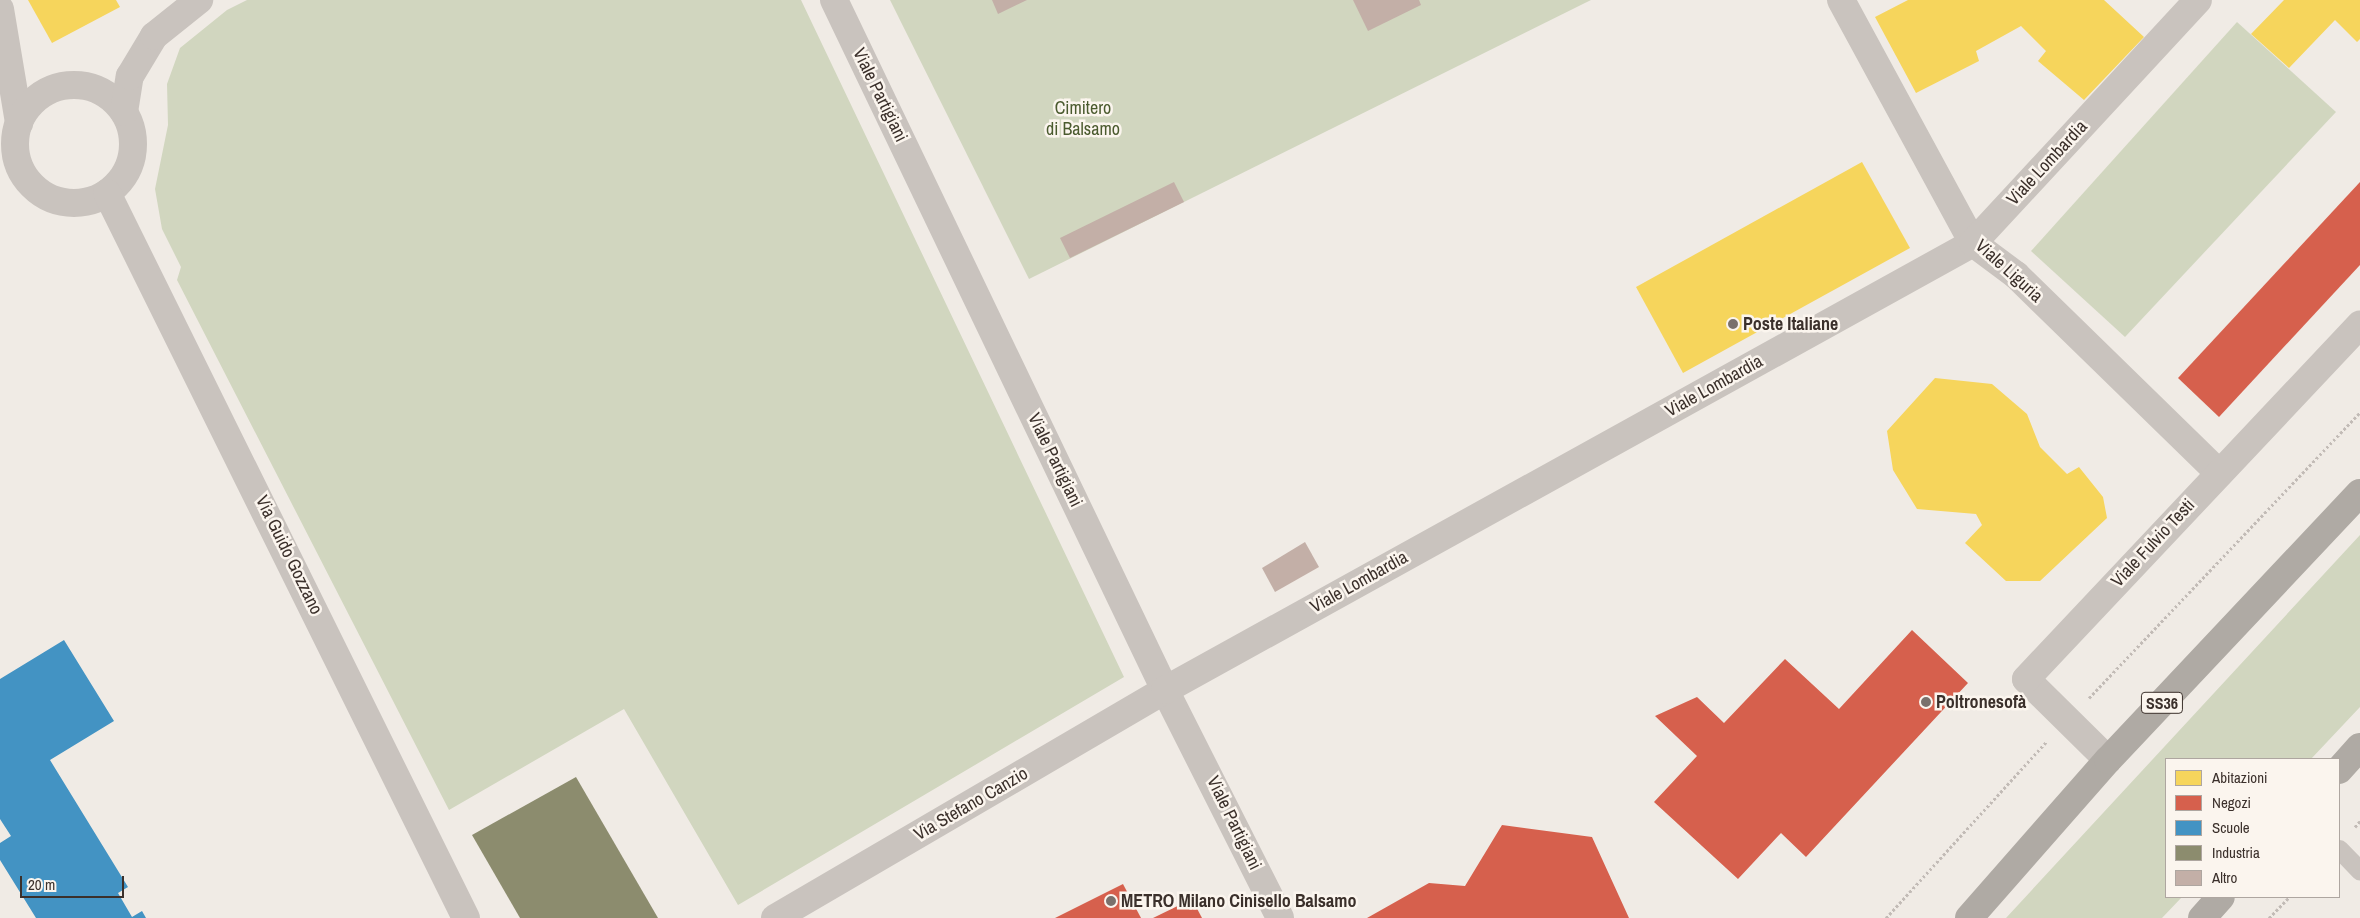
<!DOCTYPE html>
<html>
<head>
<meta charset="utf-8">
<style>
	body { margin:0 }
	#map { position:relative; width:2360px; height:918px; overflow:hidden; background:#f0ebe5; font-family:"Archivo Narrow",sans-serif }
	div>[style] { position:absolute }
	.green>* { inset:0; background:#d1d6bf }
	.homes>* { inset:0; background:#f6d55c }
	.shops>* { inset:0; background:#d6604d }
	.schools>* { inset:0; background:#4393c3 }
	.industry>* { inset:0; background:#8c8c6e }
	.building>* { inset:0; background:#c3afa7 }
	.path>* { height:3px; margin-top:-1.5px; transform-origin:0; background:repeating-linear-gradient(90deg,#c2bbb6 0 2.5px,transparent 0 5px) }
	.lane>* { height:19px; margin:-9.5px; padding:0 9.5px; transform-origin:9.5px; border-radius:9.5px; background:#c9c3be }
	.street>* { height:28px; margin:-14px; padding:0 14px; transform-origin:14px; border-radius:14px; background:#c9c3be }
	.street>.ring { margin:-14px; padding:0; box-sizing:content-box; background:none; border:28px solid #c9c3be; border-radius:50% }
	.highway>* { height:28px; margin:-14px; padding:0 14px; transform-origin:14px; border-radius:14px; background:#afaaa4 }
	.dots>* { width:14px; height:14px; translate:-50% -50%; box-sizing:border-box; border:2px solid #fbf5ee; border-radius:50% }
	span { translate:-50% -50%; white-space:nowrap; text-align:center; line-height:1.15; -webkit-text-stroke:5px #fbf5ee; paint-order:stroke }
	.shield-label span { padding:1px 4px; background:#fbf5ee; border:1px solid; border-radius:4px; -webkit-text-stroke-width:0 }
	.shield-label { font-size:16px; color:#3b302b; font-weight:700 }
	.street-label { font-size:18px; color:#3b302b }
	.park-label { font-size:18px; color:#4a5a2e }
	.poi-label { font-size:18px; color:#3b302b; font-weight:700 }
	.left { translate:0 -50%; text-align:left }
	.legend { position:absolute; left:2165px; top:758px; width:175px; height:140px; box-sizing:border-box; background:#fbf5ee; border:1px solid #aea6a0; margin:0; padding:6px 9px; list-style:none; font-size:15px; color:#3b302b }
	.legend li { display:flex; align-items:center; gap:10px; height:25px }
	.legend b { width:25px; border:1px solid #aea6a0 }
	.scale { position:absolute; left:20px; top:876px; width:104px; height:22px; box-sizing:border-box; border:2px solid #3b302b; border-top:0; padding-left:6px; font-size:15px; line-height:18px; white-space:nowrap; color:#3b302b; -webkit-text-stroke:4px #fbf5ee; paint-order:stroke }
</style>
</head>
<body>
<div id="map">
	<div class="green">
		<div style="clip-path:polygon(247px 0,801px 0,1124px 677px,738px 905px,624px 709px,449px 810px,177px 280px,181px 267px,162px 229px,155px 189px,168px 125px,167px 84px,180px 48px,227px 10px)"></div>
		<div style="clip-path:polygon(890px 0,1591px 0,1029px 279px)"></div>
		<div style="clip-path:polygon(2237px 22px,2336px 112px,2125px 337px,2031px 251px)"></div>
		<div style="clip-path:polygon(2360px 535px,2360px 707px,2311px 759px,2166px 759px,2166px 897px,2182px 897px,2162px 918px,2006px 918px)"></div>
	</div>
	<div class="homes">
		<div style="clip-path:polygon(28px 0,116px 0,120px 7px,52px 43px)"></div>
		<div style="clip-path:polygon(1908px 0,2104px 0,2144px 37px,2084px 100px,2038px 61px,2046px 51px,2021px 26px,1976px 51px,1979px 61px,1916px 93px,1875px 17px)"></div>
		<div style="clip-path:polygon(2284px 0,2360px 0,2360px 39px,2357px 42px,2335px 20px,2289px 68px,2251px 34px)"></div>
		<div style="clip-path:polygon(1862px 162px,1910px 248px,1683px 373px,1636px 287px)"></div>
		<div style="clip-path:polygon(1935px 378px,1992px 384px,2027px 414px,2040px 447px,2067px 474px,2079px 467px,2103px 497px,2107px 518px,2040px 581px,2006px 581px,1965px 543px,1982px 525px,1976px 514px,1917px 509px,1893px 470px,1887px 431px)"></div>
	</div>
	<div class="shops">
		<div style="clip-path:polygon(2360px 182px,2360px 265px,2219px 417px,2178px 378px)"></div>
		<div style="clip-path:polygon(1912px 630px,1968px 683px,1806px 857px,1781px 833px,1738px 879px,1654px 802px,1697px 756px,1655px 716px,1697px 697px,1724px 723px,1785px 659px,1839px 709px)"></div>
		<div style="clip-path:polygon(1502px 825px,1592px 837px,1629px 918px,1367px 918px,1429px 883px,1465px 886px)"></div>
		<div style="clip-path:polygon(1123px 884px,1141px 918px,1055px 918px)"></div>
		<div style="clip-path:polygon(1192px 899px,1202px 918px,1153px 918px)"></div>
	</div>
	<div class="schools">
		<div style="clip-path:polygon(64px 640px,114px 721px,50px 760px,128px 887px,118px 893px,132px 917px,142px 911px,146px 918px,36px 918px,0 860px,0 843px,11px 836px,0 819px,0 679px)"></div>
	</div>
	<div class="industry">
		<div style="clip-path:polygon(576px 777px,658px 918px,520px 918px,472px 835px)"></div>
	</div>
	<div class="building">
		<div style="clip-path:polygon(992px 0,1027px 0,998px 14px)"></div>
		<div style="clip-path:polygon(1353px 0,1419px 0,1421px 5px,1368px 31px)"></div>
		<div style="clip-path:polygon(1174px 182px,1184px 202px,1070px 258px,1060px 238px)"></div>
		<div style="clip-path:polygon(1305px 542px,1319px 567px,1275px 592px,1262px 568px)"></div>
	</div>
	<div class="path">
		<div style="left:2089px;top:698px;width:394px;rotate:-46.5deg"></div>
		<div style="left:2355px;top:827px;width:8px;rotate:-50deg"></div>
		<div style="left:1886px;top:918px;width:238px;rotate:-47.7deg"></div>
		<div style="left:2269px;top:918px;width:29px;rotate:-46deg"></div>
	</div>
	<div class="lane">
		<div style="left:2339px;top:849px;width:30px;rotate:46deg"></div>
	</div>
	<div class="street">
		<div style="left:834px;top:0;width:765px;rotate:64.37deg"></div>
		<div style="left:1165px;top:690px;width:255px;rotate:63.2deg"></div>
		<div style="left:1841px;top:0;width:277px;rotate:61.5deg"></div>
		<div style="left:1973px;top:243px;width:54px;rotate:36.7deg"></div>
		<div style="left:2016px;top:275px;width:284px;rotate:44.3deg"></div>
		<div style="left:0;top:9px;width:116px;rotate:80.5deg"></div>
		<div class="ring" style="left:15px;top:85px;width:90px;height:90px"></div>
		<div style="left:124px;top:112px;width:36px;rotate:-81deg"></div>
		<div style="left:130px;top:76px;width:47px;rotate:-59deg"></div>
		<div style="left:154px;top:36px;width:58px;rotate:-38.7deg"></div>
		<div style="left:107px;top:193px;width:809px;rotate:63.66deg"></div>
		<div style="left:2108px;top:760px;width:115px;rotate:-135.4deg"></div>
		<div style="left:2026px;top:679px;width:487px;rotate:-46.7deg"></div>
		<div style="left:775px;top:918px;width:452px;rotate:-30.3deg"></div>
		<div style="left:1165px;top:690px;width:923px;rotate:-28.95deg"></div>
		<div style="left:1973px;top:243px;width:331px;rotate:-47.2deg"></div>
	</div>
	<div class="highway">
		<div style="left:2339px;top:770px;width:31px;rotate:-48deg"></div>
		<div style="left:1969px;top:918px;width:210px;rotate:-48.7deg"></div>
		<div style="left:2108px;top:760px;width:367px;rotate:-46.7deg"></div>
		<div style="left:2202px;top:918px;width:28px;rotate:-48deg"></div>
	</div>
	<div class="dots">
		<div style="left:1733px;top:324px;background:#7a716c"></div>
		<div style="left:1926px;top:702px;background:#7a716c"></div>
		<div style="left:1111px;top:901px;background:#7a716c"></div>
	</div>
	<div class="shield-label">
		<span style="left:2162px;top:703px">SS36</span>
	</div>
	<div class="street-label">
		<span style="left:880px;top:95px;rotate:64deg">Viale Partigiani</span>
		<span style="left:2047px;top:163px;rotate:-47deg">Viale Lombardia</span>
		<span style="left:2009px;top:271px;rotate:42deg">Viale Liguria</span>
		<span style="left:1714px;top:386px;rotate:-29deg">Viale Lombardia</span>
		<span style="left:1055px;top:460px;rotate:64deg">Viale Partigiani</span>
		<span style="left:2153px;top:543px;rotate:-47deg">Viale Fulvio Testi</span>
		<span style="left:289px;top:555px;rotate:64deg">Via Guido Gozzano</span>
		<span style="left:1359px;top:582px;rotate:-29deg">Viale Lombardia</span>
		<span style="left:971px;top:804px;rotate:-30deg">Via Stefano Canzio</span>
		<span style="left:1234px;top:823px;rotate:64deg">Viale Partigiani</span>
	</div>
	<div class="park-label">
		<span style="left:1083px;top:119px">Cimitero<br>di Balsamo</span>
	</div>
	<div class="poi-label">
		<span class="left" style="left:1743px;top:324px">Poste Italiane</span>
		<span class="left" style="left:1936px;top:702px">Poltronesofà</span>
		<span class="left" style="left:1121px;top:901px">METRO Milano Cinisello Balsamo</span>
	</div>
	<ul class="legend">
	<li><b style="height:14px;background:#f6d55c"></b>Abitazioni</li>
	<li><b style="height:14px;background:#d6604d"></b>Negozi</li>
	<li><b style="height:14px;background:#4393c3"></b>Scuole</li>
	<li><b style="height:14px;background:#8c8c6e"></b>Industria</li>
	<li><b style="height:14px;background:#c3afa7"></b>Altro</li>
	</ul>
	<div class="scale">20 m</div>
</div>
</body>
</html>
